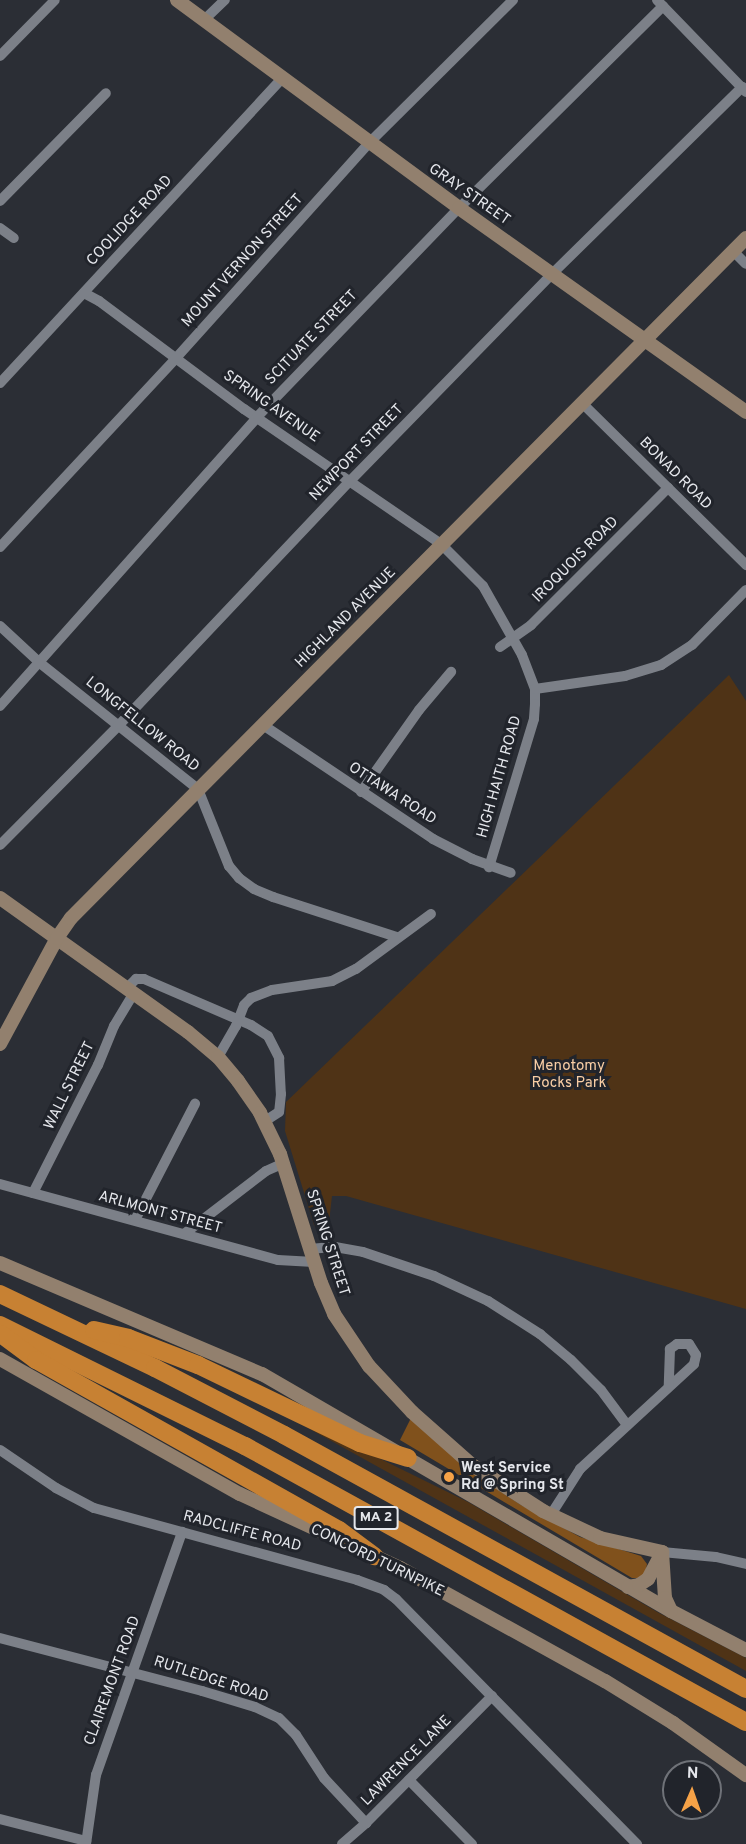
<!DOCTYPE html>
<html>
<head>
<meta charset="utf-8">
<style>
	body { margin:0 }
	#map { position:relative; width:746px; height:1844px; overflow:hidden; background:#2b2e35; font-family:Overpass,sans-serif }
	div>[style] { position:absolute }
	.green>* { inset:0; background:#4f3316 }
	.forest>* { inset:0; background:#80511c }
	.street>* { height:10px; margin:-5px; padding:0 5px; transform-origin:5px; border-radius:5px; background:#7c8088 }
	.secondary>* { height:14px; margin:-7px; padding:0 7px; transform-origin:7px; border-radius:7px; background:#92806e }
	.highway>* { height:18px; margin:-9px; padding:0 9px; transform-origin:9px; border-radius:9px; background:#c78133 }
	.dots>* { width:16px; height:16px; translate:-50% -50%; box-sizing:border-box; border:3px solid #21242b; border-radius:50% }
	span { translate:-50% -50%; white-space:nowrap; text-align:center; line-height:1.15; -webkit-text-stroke:6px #21242b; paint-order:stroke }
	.shield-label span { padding:2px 4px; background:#21242b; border:2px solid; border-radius:4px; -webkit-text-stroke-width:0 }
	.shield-label { font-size:14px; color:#e5e7ec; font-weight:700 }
	.street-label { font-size:15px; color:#e5e7ec }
	.park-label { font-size:15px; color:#f8cda4 }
	.poi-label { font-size:15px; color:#e5e7ec; font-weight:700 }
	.left { translate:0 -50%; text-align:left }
	.north { position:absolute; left:662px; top:1760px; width:60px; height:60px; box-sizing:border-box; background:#21242b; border:2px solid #6f7278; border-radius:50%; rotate:2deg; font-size:16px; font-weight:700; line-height:24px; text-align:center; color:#e5e7ec }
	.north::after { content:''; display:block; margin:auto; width:21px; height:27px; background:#f6a247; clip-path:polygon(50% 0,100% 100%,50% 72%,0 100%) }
</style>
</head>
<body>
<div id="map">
	<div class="green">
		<div style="clip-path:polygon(729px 675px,746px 701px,746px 1309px,346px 1196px,332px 1196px,329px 1222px,335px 1236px,319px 1231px,314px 1225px,285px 1131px,286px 1102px)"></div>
		<div style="clip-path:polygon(299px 1423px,342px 1440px,468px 1502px,659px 1613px,746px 1658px,746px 1671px)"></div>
	</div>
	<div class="forest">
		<div style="clip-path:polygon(411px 1418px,492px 1486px,521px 1505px,580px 1537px,641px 1556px,647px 1564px,645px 1574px,640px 1578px,632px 1578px,400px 1440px)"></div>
	</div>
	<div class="street">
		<div style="left:657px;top:0;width:128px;rotate:45.9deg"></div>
		<div style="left:204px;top:20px;width:29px;rotate:-44deg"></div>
		<div style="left:0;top:56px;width:78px;rotate:-45.5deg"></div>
		<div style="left:0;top:201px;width:151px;rotate:-45.5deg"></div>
		<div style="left:0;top:228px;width:17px;rotate:36deg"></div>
		<div style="left:733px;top:251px;width:18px;rotate:45deg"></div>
		<div style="left:84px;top:293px;width:17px;rotate:28deg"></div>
		<div style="left:99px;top:301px;width:181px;rotate:36.7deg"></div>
		<div style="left:244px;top:409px;width:239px;rotate:34.4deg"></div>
		<div style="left:441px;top:544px;width:59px;rotate:45deg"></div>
		<div style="left:483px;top:586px;width:79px;rotate:60.5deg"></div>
		<div style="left:522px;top:655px;width:36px;rotate:69deg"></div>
		<div style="left:535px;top:689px;width:15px;rotate:90deg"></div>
		<div style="left:535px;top:704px;width:15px;rotate:94deg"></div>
		<div style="left:534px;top:719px;width:155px;rotate:106.9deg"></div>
		<div style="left:0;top:383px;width:415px;rotate:-47.2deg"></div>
		<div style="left:582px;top:403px;width:231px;rotate:44.6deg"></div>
		<div style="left:0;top:547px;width:260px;rotate:-47deg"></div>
		<div style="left:177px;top:357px;width:288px;rotate:-48.1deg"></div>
		<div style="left:369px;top:143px;width:203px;rotate:-44.8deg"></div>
		<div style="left:0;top:626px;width:54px;rotate:42.8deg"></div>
		<div style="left:40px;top:663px;width:202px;rotate:38.6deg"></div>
		<div style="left:198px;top:789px;width:83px;rotate:68.1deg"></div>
		<div style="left:229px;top:866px;width:16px;rotate:50deg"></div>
		<div style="left:239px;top:878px;width:19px;rotate:36deg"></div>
		<div style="left:254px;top:889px;width:21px;rotate:23deg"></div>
		<div style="left:273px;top:897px;width:130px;rotate:17.9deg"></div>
		<div style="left:500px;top:647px;width:38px;rotate:-35deg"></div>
		<div style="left:531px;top:625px;width:194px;rotate:-45deg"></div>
		<div style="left:535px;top:689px;width:91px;rotate:-8.2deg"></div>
		<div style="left:625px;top:676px;width:38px;rotate:-17deg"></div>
		<div style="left:661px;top:665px;width:37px;rotate:-33deg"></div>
		<div style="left:692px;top:645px;width:77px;rotate:-45.5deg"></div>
		<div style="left:0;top:706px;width:388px;rotate:-48.3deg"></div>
		<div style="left:258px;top:416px;width:289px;rotate:-46deg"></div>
		<div style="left:459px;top:208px;width:287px;rotate:-44.7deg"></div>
		<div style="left:263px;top:725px;width:205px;rotate:33.8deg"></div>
		<div style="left:433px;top:839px;width:44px;rotate:27.1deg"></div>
		<div style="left:472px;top:859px;width:41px;rotate:19.7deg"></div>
		<div style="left:361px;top:792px;width:100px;rotate:-54.7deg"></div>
		<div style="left:419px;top:710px;width:50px;rotate:-49.9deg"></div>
		<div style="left:0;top:845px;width:170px;rotate:-45.2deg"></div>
		<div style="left:120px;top:724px;width:336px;rotate:-46.6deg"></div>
		<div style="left:351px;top:480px;width:288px;rotate:-45.7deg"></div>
		<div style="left:552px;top:274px;width:267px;rotate:-44.5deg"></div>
		<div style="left:127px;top:988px;width:13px;rotate:-45deg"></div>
		<div style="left:136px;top:979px;width:8px"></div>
		<div style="left:144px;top:979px;width:116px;rotate:23.3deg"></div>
		<div style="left:251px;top:1025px;width:20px;rotate:33deg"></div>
		<div style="left:268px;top:1036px;width:25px;rotate:63deg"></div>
		<div style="left:279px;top:1058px;width:36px;rotate:87deg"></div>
		<div style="left:281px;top:1094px;width:18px;rotate:96deg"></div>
		<div style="left:279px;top:1112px;width:17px;rotate:147deg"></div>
		<div style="left:218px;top:1057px;width:36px;rotate:-60deg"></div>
		<div style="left:236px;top:1026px;width:22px;rotate:-69deg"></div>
		<div style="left:244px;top:1005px;width:10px;rotate:-45deg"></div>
		<div style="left:251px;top:998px;width:22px;rotate:-21deg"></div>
		<div style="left:272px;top:990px;width:61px;rotate:-8.5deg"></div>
		<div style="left:332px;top:981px;width:27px;rotate:-27deg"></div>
		<div style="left:356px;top:969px;width:93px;rotate:-36.3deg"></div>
		<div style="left:0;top:1184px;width:288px;rotate:15.3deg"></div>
		<div style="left:278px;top:1260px;width:36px;rotate:3deg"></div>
		<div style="left:33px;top:1193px;width:144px;rotate:-63.1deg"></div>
		<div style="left:98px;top:1065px;width:42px;rotate:-67.7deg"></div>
		<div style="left:114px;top:1026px;width:39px;rotate:-59deg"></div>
		<div style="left:135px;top:1220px;width:131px;rotate:-62.7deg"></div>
		<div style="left:184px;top:1234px;width:103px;rotate:-37.5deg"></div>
		<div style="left:266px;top:1171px;width:20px;rotate:-24deg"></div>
		<div style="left:310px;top:1249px;width:25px;rotate:-5deg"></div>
		<div style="left:335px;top:1247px;width:28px;rotate:10deg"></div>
		<div style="left:363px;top:1252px;width:75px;rotate:18.7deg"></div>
		<div style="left:434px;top:1276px;width:60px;rotate:24.8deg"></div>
		<div style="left:488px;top:1301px;width:62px;rotate:32.4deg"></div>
		<div style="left:540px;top:1334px;width:40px;rotate:40deg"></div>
		<div style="left:571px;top:1360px;width:42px;rotate:45deg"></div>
		<div style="left:601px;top:1390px;width:44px;rotate:53.4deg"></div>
		<div style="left:0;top:1450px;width:68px;rotate:34.2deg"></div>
		<div style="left:56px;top:1488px;width:43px;rotate:27.8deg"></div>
		<div style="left:94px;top:1508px;width:273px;rotate:15.3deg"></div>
		<div style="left:357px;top:1580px;width:29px;rotate:20deg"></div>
		<div style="left:384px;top:1590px;width:15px;rotate:37deg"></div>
		<div style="left:396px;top:1599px;width:344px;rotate:45.5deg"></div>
		<div style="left:550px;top:1516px;width:56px;rotate:-57.4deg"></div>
		<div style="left:580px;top:1469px;width:155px;rotate:-42.6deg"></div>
		<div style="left:694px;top:1364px;width:9px;rotate:-77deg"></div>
		<div style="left:696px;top:1355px;width:13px;rotate:-122deg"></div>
		<div style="left:689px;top:1344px;width:12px;rotate:180deg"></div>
		<div style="left:677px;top:1344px;width:9px;rotate:144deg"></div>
		<div style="left:670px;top:1349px;width:37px;rotate:92deg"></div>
		<div style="left:662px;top:1552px;width:54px;rotate:5.3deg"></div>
		<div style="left:716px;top:1557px;width:31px;rotate:13deg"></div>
		<div style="left:0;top:1638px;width:209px;rotate:14.7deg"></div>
		<div style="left:202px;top:1691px;width:55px;rotate:16.8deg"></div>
		<div style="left:255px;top:1707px;width:26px;rotate:25deg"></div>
		<div style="left:279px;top:1718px;width:24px;rotate:45deg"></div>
		<div style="left:296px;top:1735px;width:51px;rotate:56.9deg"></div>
		<div style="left:324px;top:1778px;width:62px;rotate:47deg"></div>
		<div style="left:409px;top:1780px;width:90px;rotate:45.5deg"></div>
		<div style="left:0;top:1819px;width:89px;rotate:14.3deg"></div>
		<div style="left:86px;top:1844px;width:70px;rotate:-81.8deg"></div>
		<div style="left:96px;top:1775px;width:258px;rotate:-70.5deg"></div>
		<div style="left:342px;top:1844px;width:32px;rotate:-41deg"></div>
		<div style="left:366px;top:1823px;width:179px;rotate:-45.2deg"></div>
	</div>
	<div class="secondary">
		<div style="left:177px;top:0;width:350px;rotate:36.4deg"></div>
		<div style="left:459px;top:208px;width:352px;rotate:35.4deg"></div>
		<div style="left:0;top:898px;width:231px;rotate:35.5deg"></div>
		<div style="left:188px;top:1032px;width:39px;rotate:40deg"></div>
		<div style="left:218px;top:1057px;width:31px;rotate:50deg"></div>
		<div style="left:238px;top:1081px;width:39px;rotate:55deg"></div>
		<div style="left:260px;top:1113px;width:46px;rotate:64deg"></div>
		<div style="left:280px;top:1154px;width:135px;rotate:72.4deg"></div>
		<div style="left:321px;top:1283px;width:34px;rotate:67deg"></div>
		<div style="left:334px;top:1314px;width:63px;rotate:56.1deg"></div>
		<div style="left:369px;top:1366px;width:63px;rotate:46.9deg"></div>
		<div style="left:412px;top:1412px;width:80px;rotate:41.5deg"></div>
		<div style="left:472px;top:1465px;width:85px;rotate:32.9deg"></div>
		<div style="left:543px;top:1511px;width:63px;rotate:25.3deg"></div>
		<div style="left:600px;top:1538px;width:64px;rotate:12.7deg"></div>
		<div style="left:0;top:1044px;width:120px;rotate:-61.7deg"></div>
		<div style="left:57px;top:938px;width:24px;rotate:-55deg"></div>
		<div style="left:71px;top:918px;width:958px;rotate:-45.21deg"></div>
		<div style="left:0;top:1263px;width:285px;rotate:23deg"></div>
		<div style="left:262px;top:1374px;width:473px;rotate:30.1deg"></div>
		<div style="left:671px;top:1611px;width:85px;rotate:27.5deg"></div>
		<div style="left:0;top:1359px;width:275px;rotate:29.4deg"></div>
		<div style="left:240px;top:1494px;width:176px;rotate:24.8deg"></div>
		<div style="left:400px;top:1568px;width:234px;rotate:28.9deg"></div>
		<div style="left:605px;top:1681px;width:80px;rotate:31.7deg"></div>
		<div style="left:673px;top:1723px;width:90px;rotate:35.5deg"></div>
		<div style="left:662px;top:1552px;width:46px;rotate:86.3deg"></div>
		<div style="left:665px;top:1598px;width:14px;rotate:65deg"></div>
		<div style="left:628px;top:1587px;width:11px;rotate:-10deg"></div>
		<div style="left:639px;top:1585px;width:11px;rotate:-34deg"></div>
		<div style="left:648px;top:1579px;width:26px;rotate:-62deg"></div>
	</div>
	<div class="highway">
		<div style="left:0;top:1294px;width:172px;rotate:25.5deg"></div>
		<div style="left:155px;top:1368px;width:145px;rotate:27.4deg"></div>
		<div style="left:284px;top:1435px;width:527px;rotate:28.8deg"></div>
		<div style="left:0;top:1325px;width:273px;rotate:26.3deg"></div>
		<div style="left:245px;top:1446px;width:572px;rotate:28.85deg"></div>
		<div style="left:94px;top:1330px;width:35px;rotate:13deg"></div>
		<div style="left:128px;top:1338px;width:75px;rotate:21.1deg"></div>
		<div style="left:198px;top:1365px;width:180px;rotate:25.7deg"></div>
		<div style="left:360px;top:1443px;width:50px;rotate:17.4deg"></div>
		<div style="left:1px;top:1334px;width:44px;rotate:36.6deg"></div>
		<div style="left:36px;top:1360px;width:347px;rotate:29.3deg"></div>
		<div style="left:339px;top:1530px;width:44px;rotate:36.6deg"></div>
	</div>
	<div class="dots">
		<div style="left:449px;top:1477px;background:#f6a247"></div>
	</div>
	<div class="shield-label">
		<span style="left:376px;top:1518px">MA 2</span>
	</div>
	<div class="street-label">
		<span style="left:469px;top:195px;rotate:35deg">GRAY STREET</span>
		<span style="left:130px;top:221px;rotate:-47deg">COOLIDGE ROAD</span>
		<span style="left:243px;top:261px;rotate:-48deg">MOUNT VERNON STREET</span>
		<span style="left:312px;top:338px;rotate:-46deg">SCITUATE STREET</span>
		<span style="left:271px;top:407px;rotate:35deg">SPRING AVENUE</span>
		<span style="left:357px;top:453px;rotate:-46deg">NEWPORT STREET</span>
		<span style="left:675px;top:474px;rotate:45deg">BONAD ROAD</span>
		<span style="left:576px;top:560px;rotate:-45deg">IROQUOIS ROAD</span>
		<span style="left:346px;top:618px;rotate:-45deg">HIGHLAND AVENUE</span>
		<span style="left:142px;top:725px;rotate:39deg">LONGFELLOW ROAD</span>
		<span style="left:500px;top:777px;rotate:-74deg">HIGH HAITH ROAD</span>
		<span style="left:392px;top:794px;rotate:33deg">OTTAWA ROAD</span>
		<span style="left:70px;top:1086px;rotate:-64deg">WALL STREET</span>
		<span style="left:160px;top:1213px;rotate:15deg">ARLMONT STREET</span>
		<span style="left:327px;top:1243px;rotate:72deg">SPRING STREET</span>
		<span style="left:242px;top:1532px;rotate:15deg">RADCLIFFE ROAD</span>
		<span style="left:377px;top:1561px;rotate:26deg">CONCORD TURNPIKE</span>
		<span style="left:211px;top:1680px;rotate:18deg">RUTLEDGE ROAD</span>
		<span style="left:113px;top:1681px;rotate:-70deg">CLAIREMONT ROAD</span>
		<span style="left:407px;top:1761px;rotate:-45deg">LAWRENCE LANE</span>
	</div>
	<div class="park-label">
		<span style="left:569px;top:1075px">Menotomy<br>Rocks Park</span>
	</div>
	<div class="poi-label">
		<span class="left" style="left:461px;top:1477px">West Service<br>Rd @ Spring St</span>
	</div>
	<div class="north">N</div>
</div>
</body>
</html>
